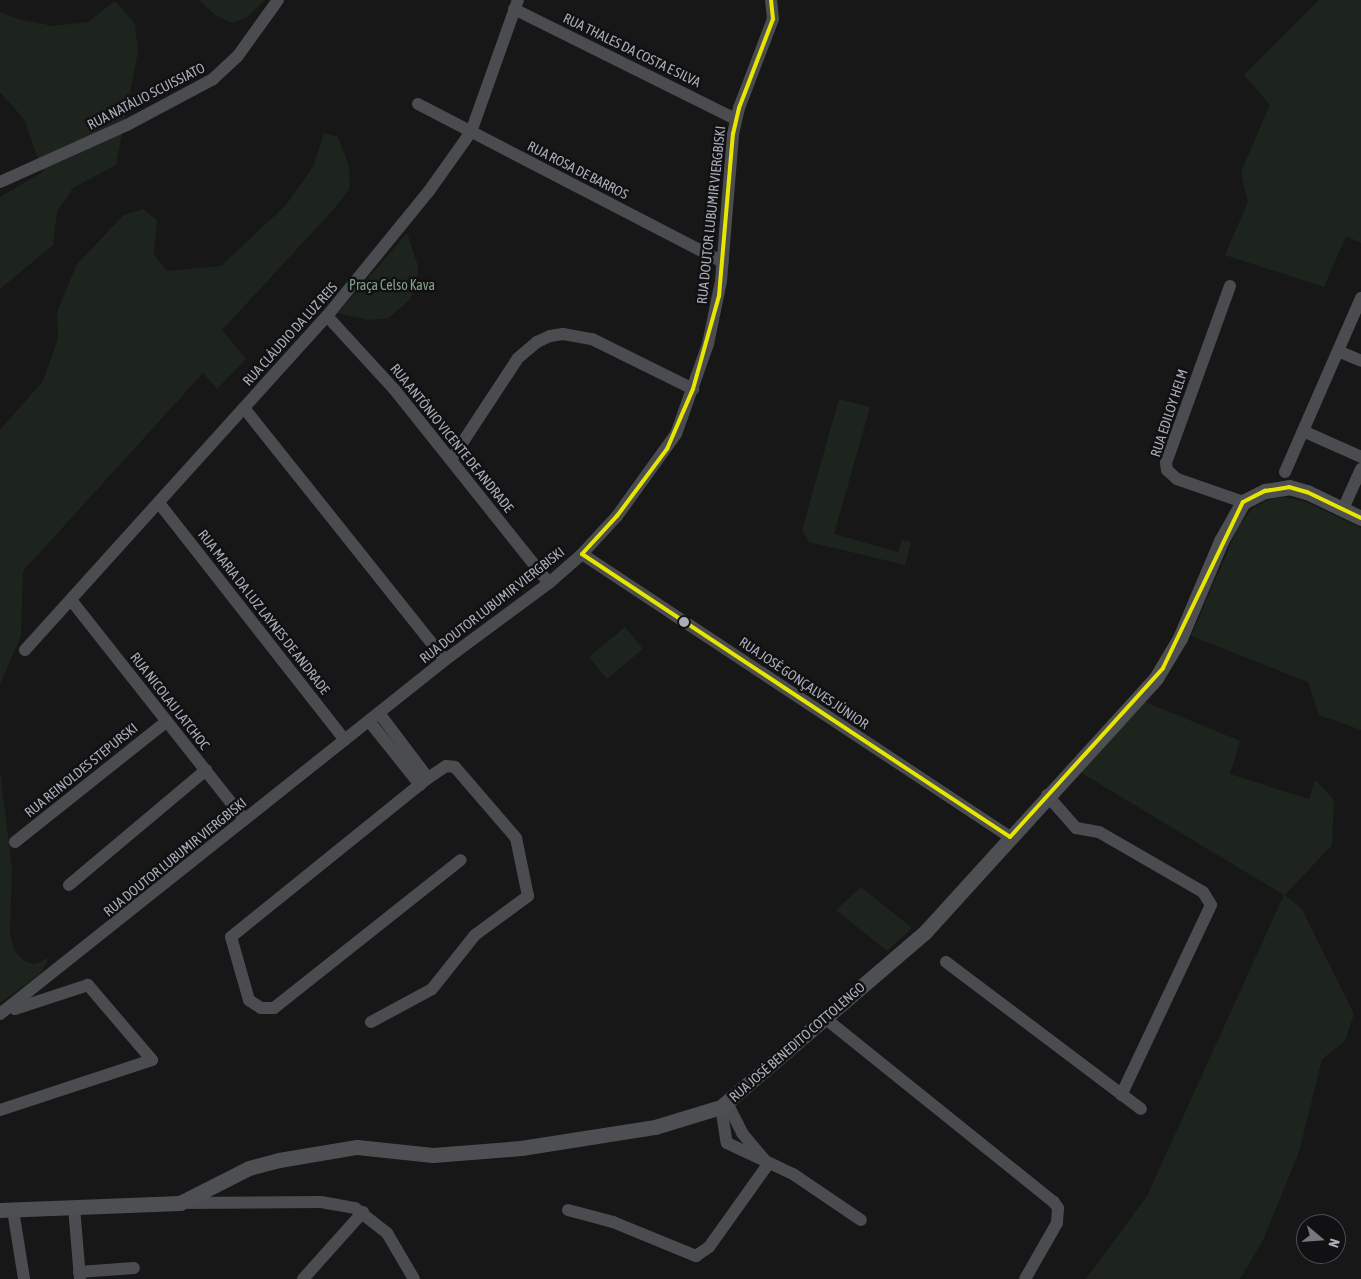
<!DOCTYPE html>
<html>
<head>
<meta charset="utf-8">
<style>
	body { margin:0 }
	#map { position:relative; width:1361px; height:1279px; overflow:hidden; background:#171717; font-family:"Asap Condensed",sans-serif }
	div>[style] { position:absolute }
	.green>* { inset:0; background:#1d241e }
	.minor>* { height:12px; margin:-6px; padding:0 6px; transform-origin:6px; border-radius:6px; background:#4b4c50 }
	.major>* { height:15px; margin:-7.5px; padding:0 7.5px; transform-origin:7.5px; border-radius:7.5px; background:#4d4f52 }
	.bus-1>* { height:4px; margin:-2px; padding:0 2px; transform-origin:2px; border-radius:2px; background:#e6e600 }
	.dots>* { width:14px; height:14px; translate:-50% -50%; box-sizing:border-box; border:2px solid #111113; border-radius:50% }
	span { translate:-50% -50%; white-space:nowrap; text-align:center; line-height:1.15; -webkit-text-stroke:5px #111113; paint-order:stroke }
	.street-label { font-size:14px; color:#a8adb8 }
	.park-label { font-size:14px; color:#7fa381 }
	.north { position:absolute; left:1296px; top:1214px; width:50px; height:50px; box-sizing:border-box; background:#111113; border:1px solid #4d4f55; border-radius:50%; rotate:108deg; font-size:14px; font-weight:700; line-height:20px; text-align:center; color:#a8adb8 }
	.north::after { content:''; display:block; margin:auto; width:18px; height:22px; background:#757880; clip-path:polygon(50% 0,100% 100%,50% 72%,0 100%) }
</style>
</head>
<body>
<div id="map">
	<div class="green">
		<div style="clip-path:polygon(199px 0,265px 0,246px 18px,232px 23px,214px 14px)"></div>
		<div style="clip-path:polygon(1319px 0,1361px 0,1361px 243px,1346px 236px,1324px 287px,1225px 255px,1248px 202px,1241px 172px,1270px 105px,1244px 75px)"></div>
		<div style="clip-path:polygon(115px 1px,135px 24px,138px 52px,116px 165px,73px 188px,57px 212px,53px 245px,0 289px,0 197px,43px 172px,24px 119px,0 92px,0 12px,18px 19px,53px 26px,88px 22px)"></div>
		<div style="clip-path:polygon(324px 133px,338px 137px,349px 166px,350px 188px,333px 210px,222px 330px,246px 359px,217px 389px,203px 373px,23px 571px,21px 636px,0 684px,0 430px,43px 381px,58px 339px,57px 312px,77px 264px,124px 215px,143px 209px,157px 220px,154px 255px,167px 271px,221px 266px,286px 205px,313px 167px)"></div>
		<div style="clip-path:polygon(407px 233px,418px 266px,418px 286px,409px 300px,389px 318px,368px 320px,338px 313px)"></div>
		<div style="clip-path:polygon(839px 399px,870px 407px,834px 534px,898px 552px,902px 540px,911px 542px,905px 565px,809px 542px,802px 530px)"></div>
		<div style="clip-path:polygon(1286px 497px,1306px 502px,1361px 528px,1361px 730px,1319px 715px,1308px 682px,1191px 636px,1239px 525px,1253px 508px,1270px 499px)"></div>
		<div style="clip-path:polygon(625px 627px,643px 649px,607px 679px,589px 657px)"></div>
		<div style="clip-path:polygon(1145px 702px,1240px 741px,1230px 774px,1309px 799px,1315px 780px,1334px 800px,1332px 845px,1285px 895px,1302px 909px,1354px 1014px,1345px 1041px,1322px 1059px,1299px 1152px,1263px 1240px,1240px 1279px,1086px 1279px,1147px 1196px,1284px 895px,1080px 772px)"></div>
		<div style="clip-path:polygon(0 771px,12px 867px,10px 934px,14px 950px,24px 961px,35px 964px,49px 958px,40px 974px,0 1003px)"></div>
		<div style="clip-path:polygon(861px 887px,912px 928px,887px 951px,836px 910px)"></div>
	</div>
	<div class="minor">
		<div style="left:514px;top:9px;width:248px;rotate:26.4deg"></div>
		<div style="left:418px;top:104px;width:343px;rotate:27.4deg"></div>
		<div style="left:0;top:182px;width:139px;rotate:-24.2deg"></div>
		<div style="left:127px;top:125px;width:98px;rotate:-28.1deg"></div>
		<div style="left:213px;top:79px;width:33px;rotate:-43deg"></div>
		<div style="left:237px;top:57px;width:70px;rotate:-54.3deg"></div>
		<div style="left:1230px;top:286px;width:188px;rotate:109.9deg"></div>
		<div style="left:1166px;top:463px;width:7px;rotate:82deg"></div>
		<div style="left:1167px;top:470px;width:13px;rotate:42deg"></div>
		<div style="left:1177px;top:479px;width:70px;rotate:19.2deg"></div>
		<div style="left:327px;top:316px;width:99px;rotate:47.5deg"></div>
		<div style="left:394px;top:389px;width:248px;rotate:51.4deg"></div>
		<div style="left:1338px;top:351px;width:25px;rotate:23deg"></div>
		<div style="left:244px;top:408px;width:322px;rotate:51.4deg"></div>
		<div style="left:1303px;top:431px;width:64px;rotate:24.1deg"></div>
		<div style="left:451px;top:460px;width:122px;rotate:-56.7deg"></div>
		<div style="left:518px;top:358px;width:25px;rotate:-40deg"></div>
		<div style="left:537px;top:342px;width:14px;rotate:-25deg"></div>
		<div style="left:550px;top:336px;width:13px;rotate:-9deg"></div>
		<div style="left:563px;top:334px;width:29px;rotate:10deg"></div>
		<div style="left:592px;top:339px;width:113px;rotate:26.3deg"></div>
		<div style="left:1285px;top:472px;width:190px;rotate:-66.4deg"></div>
		<div style="left:159px;top:503px;width:301px;rotate:51.9deg"></div>
		<div style="left:1343px;top:509px;width:44px;rotate:-65.8deg"></div>
		<div style="left:582px;top:554px;width:513px;rotate:33.47deg"></div>
		<div style="left:71px;top:600px;width:280px;rotate:51.7deg"></div>
		<div style="left:25px;top:650px;width:450px;rotate:-47.9deg"></div>
		<div style="left:327px;top:316px;width:161px;rotate:-50.8deg"></div>
		<div style="left:429px;top:191px;width:72px;rotate:-54.6deg"></div>
		<div style="left:471px;top:132px;width:140px;rotate:-70.4deg"></div>
		<div style="left:379px;top:713px;width:81px;rotate:53deg"></div>
		<div style="left:369px;top:721px;width:82px;rotate:51.4deg"></div>
		<div style="left:1047px;top:795px;width:44px;rotate:48.7deg"></div>
		<div style="left:1076px;top:828px;width:23px;rotate:10deg"></div>
		<div style="left:1099px;top:832px;width:120px;rotate:30deg"></div>
		<div style="left:1203px;top:892px;width:15px;rotate:58deg"></div>
		<div style="left:1211px;top:905px;width:210px;rotate:115.3deg"></div>
		<div style="left:15px;top:842px;width:194px;rotate:-38.5deg"></div>
		<div style="left:69px;top:885px;width:179px;rotate:-40deg"></div>
		<div style="left:946px;top:962px;width:244px;rotate:37deg"></div>
		<div style="left:0;top:1014px;width:569px;rotate:-38.5deg"></div>
		<div style="left:445px;top:660px;width:129px;rotate:-36.5deg"></div>
		<div style="left:549px;top:583px;width:44px;rotate:-41.3deg"></div>
		<div style="left:582px;top:554px;width:52px;rotate:-47.4deg"></div>
		<div style="left:617px;top:516px;width:101px;rotate:-54.3deg"></div>
		<div style="left:676px;top:434px;width:96px;rotate:-70.4deg"></div>
		<div style="left:708px;top:344px;width:64px;rotate:-78.3deg"></div>
		<div style="left:721px;top:281px;width:147px;rotate:-85.3deg"></div>
		<div style="left:733px;top:134px;width:27px;rotate:-77deg"></div>
		<div style="left:739px;top:108px;width:95px;rotate:-69.1deg"></div>
		<div style="left:773px;top:19px;width:19px;rotate:-96deg"></div>
		<div style="left:826px;top:1019px;width:292px;rotate:38.8deg"></div>
		<div style="left:1054px;top:1202px;width:7px;rotate:56deg"></div>
		<div style="left:1058px;top:1208px;width:15px;rotate:94deg"></div>
		<div style="left:1057px;top:1223px;width:64px;rotate:119.7deg"></div>
		<div style="left:371px;top:1022px;width:69px;rotate:-28.4deg"></div>
		<div style="left:432px;top:989px;width:69px;rotate:-51.5deg"></div>
		<div style="left:475px;top:935px;width:66px;rotate:-36.3deg"></div>
		<div style="left:528px;top:896px;width:59px;rotate:-101.7deg"></div>
		<div style="left:516px;top:838px;width:94px;rotate:-130.7deg"></div>
		<div style="left:455px;top:767px;width:9px;rotate:-174deg"></div>
		<div style="left:446px;top:766px;width:22px;rotate:146deg"></div>
		<div style="left:428px;top:778px;width:253px;rotate:141.1deg"></div>
		<div style="left:231px;top:937px;width:66px;rotate:74.1deg"></div>
		<div style="left:249px;top:1000px;width:14px;rotate:34deg"></div>
		<div style="left:261px;top:1008px;width:13px"></div>
		<div style="left:274px;top:1008px;width:238px;rotate:-38.4deg"></div>
		<div style="left:727px;top:1103px;width:34px;rotate:63deg"></div>
		<div style="left:742px;top:1133px;width:35px;rotate:50deg"></div>
		<div style="left:721px;top:1107px;width:36px;rotate:81deg"></div>
		<div style="left:727px;top:1143px;width:73px;rotate:25.2deg"></div>
		<div style="left:793px;top:1174px;width:82px;rotate:34.1deg"></div>
		<div style="left:0;top:1110px;width:160px;rotate:-18.2deg"></div>
		<div style="left:152px;top:1060px;width:99px;rotate:-130.5deg"></div>
		<div style="left:88px;top:985px;width:77px;rotate:161.8deg"></div>
		<div style="left:180px;top:1203px;width:141px;rotate:-0.4deg"></div>
		<div style="left:321px;top:1202px;width:35px;rotate:10deg"></div>
		<div style="left:355px;top:1208px;width:41px;rotate:38deg"></div>
		<div style="left:387px;top:1233px;width:53px;rotate:59.6deg"></div>
		<div style="left:74px;top:1207px;width:72px;rotate:85.2deg"></div>
		<div style="left:13px;top:1210px;width:70px;rotate:80.9deg"></div>
		<div style="left:568px;top:1210px;width:47px;rotate:14.9deg"></div>
		<div style="left:613px;top:1222px;width:90px;rotate:22.3deg"></div>
		<div style="left:696px;top:1256px;width:16px;rotate:-35deg"></div>
		<div style="left:709px;top:1247px;width:103px;rotate:-54.5deg"></div>
		<div style="left:79px;top:1272px;width:55px;rotate:-4.2deg"></div>
		<div style="left:303px;top:1279px;width:90px;rotate:-48.2deg"></div>
	</div>
	<div class="major">
		<div style="left:0;top:1210px;width:180px;rotate:-2.2deg"></div>
		<div style="left:180px;top:1203px;width:77px;rotate:-26.9deg"></div>
		<div style="left:249px;top:1168px;width:31px;rotate:-15deg"></div>
		<div style="left:279px;top:1160px;width:79px;rotate:-9.5deg"></div>
		<div style="left:357px;top:1147px;width:76px;rotate:6deg"></div>
		<div style="left:433px;top:1155px;width:88px;rotate:-4.5deg"></div>
		<div style="left:521px;top:1148px;width:136px;rotate:-8.9deg"></div>
		<div style="left:655px;top:1127px;width:69px;rotate:-16.9deg"></div>
		<div style="left:721px;top:1107px;width:270px;rotate:-40.6deg"></div>
		<div style="left:926px;top:931px;width:342px;rotate:-47.7deg"></div>
		<div style="left:1156px;top:678px;width:47px;rotate:-59deg"></div>
		<div style="left:1180px;top:638px;width:105px;rotate:-67.1deg"></div>
		<div style="left:1221px;top:541px;width:45px;rotate:-60.6deg"></div>
		<div style="left:1243px;top:502px;width:25px;rotate:-27deg"></div>
		<div style="left:1265px;top:491px;width:24px;rotate:-9deg"></div>
		<div style="left:1289px;top:487px;width:19px;rotate:16deg"></div>
		<div style="left:1307px;top:492px;width:60px;rotate:25.7deg"></div>
	</div>
	<div class="bus-1">
		<div style="left:582px;top:554px;width:52px;rotate:-47.4deg"></div>
		<div style="left:617px;top:516px;width:84px;rotate:-53.3deg"></div>
		<div style="left:667px;top:449px;width:65px;rotate:-66.6deg"></div>
		<div style="left:693px;top:389px;width:97px;rotate:-74.4deg"></div>
		<div style="left:719px;top:296px;width:163px;rotate:-85.1deg"></div>
		<div style="left:733px;top:134px;width:27px;rotate:-77deg"></div>
		<div style="left:739px;top:108px;width:95px;rotate:-69.1deg"></div>
		<div style="left:773px;top:19px;width:19px;rotate:-96deg"></div>
		<div style="left:582px;top:554px;width:513px;rotate:33.47deg"></div>
		<div style="left:1010px;top:837px;width:228px;rotate:-47.8deg"></div>
		<div style="left:1163px;top:668px;width:184px;rotate:-64.3deg"></div>
		<div style="left:1243px;top:502px;width:25px;rotate:-27deg"></div>
		<div style="left:1265px;top:491px;width:24px;rotate:-9deg"></div>
		<div style="left:1289px;top:487px;width:19px;rotate:16deg"></div>
		<div style="left:1307px;top:492px;width:60px;rotate:25.7deg"></div>
	</div>
	<div class="dots">
		<div style="left:684px;top:622px;background:#a8adb8"></div>
	</div>
	<div class="street-label">
		<span style="left:632px;top:50px;rotate:26deg">RUA THALES DA COSTA E SILVA</span>
		<span style="left:146px;top:96px;rotate:-27deg">RUA NATÁLIO SCUISSIATO</span>
		<span style="left:578px;top:170px;rotate:27deg">RUA ROSA DE BARROS</span>
		<span style="left:711px;top:215px;rotate:-84deg">RUA DOUTOR LUBUMIR VIERGBISKI</span>
		<span style="left:290px;top:334px;rotate:-48deg">RUA CLÁUDIO DA LUZ REIS</span>
		<span style="left:1169px;top:413px;rotate:-72deg">RUA EDILOY HELM</span>
		<span style="left:452px;top:438px;rotate:51deg">RUA ANTÔNIO VICENTE DE ANDRADE</span>
		<span style="left:492px;top:605px;rotate:-38deg">RUA DOUTOR LUBUMIR VIERGBISKI</span>
		<span style="left:264px;top:612px;rotate:52deg">RUA MARIA DA LUZ LAYNES DE ANDRADE</span>
		<span style="left:804px;top:683px;rotate:34deg">RUA JOSÉ GONÇALVES JÚNIOR</span>
		<span style="left:170px;top:701px;rotate:52deg">RUA NICOLAU LATCHOC</span>
		<span style="left:81px;top:770px;rotate:-39deg">RUA REINOLDES STEPURSKI</span>
		<span style="left:175px;top:857px;rotate:-39deg">RUA DOUTOR LUBUMIR VIERGBISKI</span>
		<span style="left:797px;top:1042px;rotate:-41deg">RUA JOSÉ BENEDITO COTTOLENGO</span>
	</div>
	<div class="park-label">
		<span style="left:392px;top:285px">Praça Celso Kava</span>
	</div>
	<div class="north">N</div>
</div>
</body>
</html>
